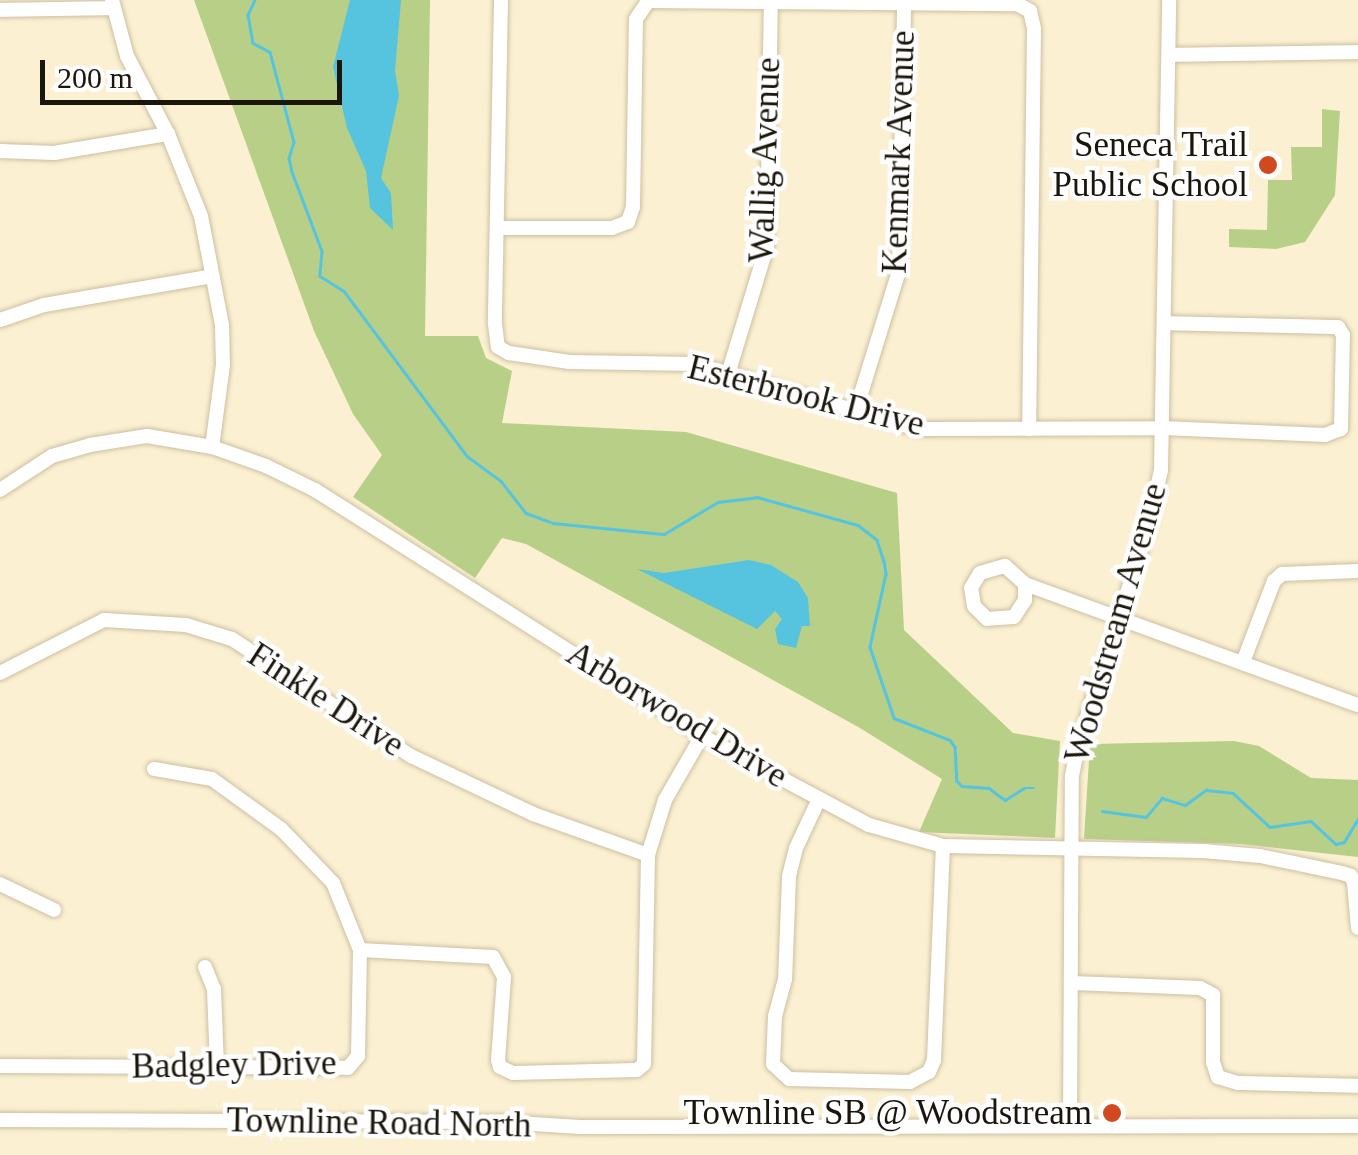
<!DOCTYPE html>
<html>
<head>
<meta charset="utf-8">
<style>
	body { margin:0 }
	#map { position:relative; width:1358px; height:1155px; overflow:hidden; background:#fbf0d1; font-family:"Times New Roman",serif }
	div>[style] { position:absolute }
	.green>* { inset:0; background:#b8cf87 }
	.water>* { inset:0; background:#56c4df }
	.stream>* { height:2.5px; margin:-1.25px; padding:0 1.25px; transform-origin:1.25px; border-radius:1.25px; background:#56c4df }
	.roads { filter:drop-shadow(0 0 2px #cbc0a2) drop-shadow(0 0 2px #cbc0a2) }
	.minor>* { height:14px; margin:-7px; padding:0 7px; transform-origin:7px; border-radius:7px; background:#fff }
	.dots>* { width:28px; height:28px; translate:-50% -50%; box-sizing:border-box; border:5px solid #fefefe; border-radius:50% }
	span { translate:-50% -50%; white-space:nowrap; text-align:center; line-height:1.15; -webkit-text-stroke:9px #fefefe; paint-order:stroke }
	.poi-label { font-size:35px; color:#1a160b }
	.right { translate:-100% -50%; text-align:right }
	.street-label { font-size:35px; color:#1a160b }
	.scale { position:absolute; left:40px; top:60px; width:302px; height:45px; box-sizing:border-box; border:5px solid #1a160b; border-top:0; padding-left:12px; font-size:30px; line-height:35px; white-space:nowrap; color:#1a160b; -webkit-text-stroke:8px #fefefe; paint-order:stroke }
</style>
</head>
<body>
<div id="map">
	<div class="green">
		<div style="clip-path:polygon(194px 0,430px 0,425px 336px,478px 336px,486px 358px,512px 371px,502px 423px,686px 432px,897px 493px,904px 630px,1013px 733px,1060px 741px,1055px 838px,919px 832px,942px 779px,860px 728px,526px 544px,502px 538px,475px 578px,353px 497px,382px 455px,353px 414px,314px 331px)"></div>
		<div style="clip-path:polygon(1322px 109px,1340px 111px,1335px 195px,1305px 242px,1276px 249px,1229px 247px,1229px 229px,1267px 230px,1268px 180px,1292px 180px,1291px 147px,1322px 147px)"></div>
		<div style="clip-path:polygon(1234px 741px,1259px 746px,1311px 778px,1358px 780px,1358px 857px,1241px 844px,1084px 839px,1090px 744px)"></div>
	</div>
	<div class="water">
		<div style="clip-path:polygon(350px 0,401px 0,395px 71px,399px 96px,381px 178px,391px 193px,393px 230px,370px 208px,366px 171px,347px 128px,333px 67px)"></div>
		<div style="clip-path:polygon(749px 560px,771px 565px,798px 582px,808px 598px,810px 626px,802px 626px,796px 648px,778px 644px,775px 629px,782px 619px,775px 611px,757px 629px,637px 569px,664px 573px)"></div>
	</div>
	<div class="stream">
		<div style="left:255px;top:0;width:17px;rotate:115deg"></div>
		<div style="left:248px;top:15px;width:28px;rotate:80deg"></div>
		<div style="left:253px;top:43px;width:19px;rotate:28deg"></div>
		<div style="left:270px;top:52px;width:93px;rotate:75.1deg"></div>
		<div style="left:294px;top:142px;width:17px;rotate:107deg"></div>
		<div style="left:289px;top:158px;width:14px;rotate:78deg"></div>
		<div style="left:292px;top:172px;width:85px;rotate:69.2deg"></div>
		<div style="left:322px;top:251px;width:25px;rotate:95deg"></div>
		<div style="left:320px;top:276px;width:28px;rotate:32deg"></div>
		<div style="left:344px;top:291px;width:206px;rotate:53.3deg"></div>
		<div style="left:467px;top:456px;width:42px;rotate:36.3deg"></div>
		<div style="left:501px;top:481px;width:41px;rotate:52deg"></div>
		<div style="left:526px;top:513px;width:29px;rotate:20deg"></div>
		<div style="left:553px;top:523px;width:112px;rotate:5.7deg"></div>
		<div style="left:664px;top:534px;width:63px;rotate:-30.7deg"></div>
		<div style="left:718px;top:502px;width:39px;rotate:-7deg"></div>
		<div style="left:757px;top:497px;width:105px;rotate:15.5deg"></div>
		<div style="left:858px;top:525px;width:24px;rotate:38deg"></div>
		<div style="left:877px;top:540px;width:22px;rotate:72deg"></div>
		<div style="left:884px;top:561px;width:13px;rotate:81deg"></div>
		<div style="left:886px;top:574px;width:75px;rotate:102.4deg"></div>
		<div style="left:870px;top:647px;width:75px;rotate:71.3deg"></div>
		<div style="left:894px;top:718px;width:60px;rotate:21.4deg"></div>
		<div style="left:950px;top:740px;width:9px;rotate:54deg"></div>
		<div style="left:955px;top:747px;width:34px;rotate:87deg"></div>
		<div style="left:957px;top:781px;width:7px;rotate:45deg"></div>
		<div style="left:962px;top:786px;width:27px;rotate:4deg"></div>
		<div style="left:989px;top:788px;width:20px;rotate:37deg"></div>
		<div style="left:1005px;top:800px;width:22px;rotate:-32deg"></div>
		<div style="left:1024px;top:788px;width:10px"></div>
		<div style="left:1102px;top:811px;width:44px;rotate:7.8deg"></div>
		<div style="left:1146px;top:817px;width:25px;rotate:-50deg"></div>
		<div style="left:1162px;top:798px;width:24px;rotate:17deg"></div>
		<div style="left:1185px;top:805px;width:26px;rotate:-36deg"></div>
		<div style="left:1206px;top:790px;width:27px;rotate:6deg"></div>
		<div style="left:1233px;top:793px;width:50px;rotate:42.6deg"></div>
		<div style="left:1270px;top:827px;width:41px;rotate:-8.3deg"></div>
		<div style="left:1311px;top:821px;width:34px;rotate:43deg"></div>
		<div style="left:1336px;top:844px;width:8px;rotate:-14deg"></div>
		<div style="left:1344px;top:842px;width:27px;rotate:-59deg"></div>
	</div>
	<div class="roads">
		<div class="minor">
			<div style="left:112px;top:0;width:58px;rotate:75deg"></div>
			<div style="left:127px;top:56px;width:88px;rotate:62.3deg"></div>
			<div style="left:168px;top:134px;width:88px;rotate:68.1deg"></div>
			<div style="left:201px;top:216px;width:111px;rotate:79.1deg"></div>
			<div style="left:222px;top:325px;width:40px;rotate:88.6deg"></div>
			<div style="left:223px;top:365px;width:83px;rotate:97.6deg"></div>
			<div style="left:501px;top:0;width:324px;rotate:91.1deg"></div>
			<div style="left:495px;top:324px;width:23px;rotate:83deg"></div>
			<div style="left:498px;top:347px;width:13px;rotate:29deg"></div>
			<div style="left:509px;top:353px;width:61px;rotate:8.5deg"></div>
			<div style="left:569px;top:362px;width:126px;rotate:0.9deg"></div>
			<div style="left:695px;top:364px;width:232px;rotate:16.3deg"></div>
			<div style="left:918px;top:429px;width:245px;rotate:-0.2deg"></div>
			<div style="left:1163px;top:428px;width:162px;rotate:2.5deg"></div>
			<div style="left:1325px;top:435px;width:17px;rotate:-21deg"></div>
			<div style="left:1341px;top:429px;width:94px;rotate:-88.8deg"></div>
			<div style="left:1343px;top:335px;width:9px;rotate:-122deg"></div>
			<div style="left:1338px;top:327px;width:173px;rotate:-178.7deg"></div>
			<div style="left:0;top:10px;width:113px;rotate:-1deg"></div>
			<div style="left:1169px;top:55px;width:189px;rotate:-0.9deg"></div>
			<div style="left:0;top:151px;width:54px;rotate:2.1deg"></div>
			<div style="left:54px;top:153px;width:116px;rotate:-9.5deg"></div>
			<div style="left:497px;top:228px;width:115px"></div>
			<div style="left:612px;top:228px;width:17px;rotate:-21deg"></div>
			<div style="left:628px;top:222px;width:16px;rotate:-72deg"></div>
			<div style="left:633px;top:207px;width:188px;rotate:-89.1deg"></div>
			<div style="left:636px;top:19px;width:22px;rotate:-56deg"></div>
			<div style="left:648px;top:1px;width:369px;rotate:0.5deg"></div>
			<div style="left:1017px;top:4px;width:15px;rotate:28deg"></div>
			<div style="left:1030px;top:11px;width:18px;rotate:77deg"></div>
			<div style="left:1034px;top:29px;width:400px;rotate:90.7deg"></div>
			<div style="left:0;top:320px;width:46px;rotate:-18.8deg"></div>
			<div style="left:44px;top:305px;width:171px;rotate:-9.7deg"></div>
			<div style="left:729px;top:371px;width:131px;rotate:-73.1deg"></div>
			<div style="left:767px;top:246px;width:243px;rotate:-89.1deg"></div>
			<div style="left:855px;top:413px;width:149px;rotate:-72.8deg"></div>
			<div style="left:899px;top:271px;width:267px;rotate:-88.9deg"></div>
			<div style="left:0;top:490px;width:62px;rotate:-33.2deg"></div>
			<div style="left:52px;top:456px;width:40px;rotate:-16deg"></div>
			<div style="left:90px;top:445px;width:58px;rotate:-9deg"></div>
			<div style="left:147px;top:436px;width:66px;rotate:9.6deg"></div>
			<div style="left:212px;top:447px;width:57px;rotate:19.4deg"></div>
			<div style="left:266px;top:466px;width:55px;rotate:26.1deg"></div>
			<div style="left:315px;top:490px;width:459px;rotate:32.4deg"></div>
			<div style="left:702px;top:736px;width:189px;rotate:28.1deg"></div>
			<div style="left:869px;top:825px;width:77px;rotate:15.8deg"></div>
			<div style="left:943px;top:846px;width:260px;rotate:1.1deg"></div>
			<div style="left:1203px;top:851px;width:57px;rotate:5deg"></div>
			<div style="left:1260px;top:856px;width:84px;rotate:11.7deg"></div>
			<div style="left:1342px;top:873px;width:9px;rotate:18deg"></div>
			<div style="left:1351px;top:876px;width:8px;rotate:67deg"></div>
			<div style="left:1354px;top:883px;width:45px;rotate:84.9deg"></div>
			<div style="left:1025px;top:584px;width:16px;rotate:90deg"></div>
			<div style="left:1025px;top:600px;width:20px;rotate:123deg"></div>
			<div style="left:1014px;top:617px;width:27px;rotate:176deg"></div>
			<div style="left:987px;top:619px;width:18px;rotate:-135deg"></div>
			<div style="left:974px;top:606px;width:18px;rotate:-99deg"></div>
			<div style="left:971px;top:588px;width:17px;rotate:-59deg"></div>
			<div style="left:980px;top:573px;width:26px;rotate:-16deg"></div>
			<div style="left:1005px;top:566px;width:27px;rotate:42deg"></div>
			<div style="left:1025px;top:584px;width:354px;rotate:20deg"></div>
			<div style="left:1243px;top:662px;width:87px;rotate:-69.1deg"></div>
			<div style="left:1274px;top:581px;width:11px;rotate:-41deg"></div>
			<div style="left:1282px;top:574px;width:76px;rotate:-2.3deg"></div>
			<div style="left:0;top:673px;width:117px;rotate:-27deg"></div>
			<div style="left:104px;top:620px;width:82px;rotate:3.5deg"></div>
			<div style="left:186px;top:625px;width:48px;rotate:16.9deg"></div>
			<div style="left:232px;top:639px;width:214px;rotate:33.2deg"></div>
			<div style="left:411px;top:756px;width:135px;rotate:25.4deg"></div>
			<div style="left:533px;top:814px;width:122px;rotate:19.6deg"></div>
			<div style="left:819px;top:799px;width:54px;rotate:115.1deg"></div>
			<div style="left:796px;top:848px;width:30px;rotate:104deg"></div>
			<div style="left:789px;top:877px;width:102px;rotate:92.2deg"></div>
			<div style="left:785px;top:979px;width:38px;rotate:105deg"></div>
			<div style="left:775px;top:1016px;width:48px;rotate:92.4deg"></div>
			<div style="left:773px;top:1064px;width:22px;rotate:43deg"></div>
			<div style="left:789px;top:1079px;width:121px;rotate:1.4deg"></div>
			<div style="left:910px;top:1082px;width:21px;rotate:-28deg"></div>
			<div style="left:929px;top:1072px;width:13px;rotate:-67deg"></div>
			<div style="left:934px;top:1060px;width:214px;rotate:-87.6deg"></div>
			<div style="left:0;top:884px;width:60px;rotate:25.7deg"></div>
			<div style="left:360px;top:950px;width:133px;rotate:3deg"></div>
			<div style="left:493px;top:957px;width:23px;rotate:61deg"></div>
			<div style="left:504px;top:977px;width:83px;rotate:94.1deg"></div>
			<div style="left:498px;top:1060px;width:7px;rotate:74deg"></div>
			<div style="left:500px;top:1067px;width:14px;rotate:25deg"></div>
			<div style="left:513px;top:1073px;width:124px;rotate:-1.4deg"></div>
			<div style="left:637px;top:1070px;width:9px;rotate:-41deg"></div>
			<div style="left:644px;top:1064px;width:209px;rotate:-88.9deg"></div>
			<div style="left:648px;top:855px;width:58px;rotate:-72.8deg"></div>
			<div style="left:665px;top:800px;width:74px;rotate:-60deg"></div>
			<div style="left:205px;top:967px;width:24px;rotate:68deg"></div>
			<div style="left:214px;top:989px;width:78px;rotate:87.8deg"></div>
			<div style="left:1073px;top:983px;width:127px;rotate:2.3deg"></div>
			<div style="left:1200px;top:988px;width:15px;rotate:28deg"></div>
			<div style="left:1213px;top:995px;width:67px;rotate:90deg"></div>
			<div style="left:1213px;top:1062px;width:16px;rotate:72deg"></div>
			<div style="left:1218px;top:1077px;width:21px;rotate:17deg"></div>
			<div style="left:1238px;top:1083px;width:120px;rotate:1.4deg"></div>
			<div style="left:0;top:1066px;width:348px;rotate:0.3deg"></div>
			<div style="left:348px;top:1068px;width:16px;rotate:-50deg"></div>
			<div style="left:358px;top:1056px;width:106px;rotate:-88.9deg"></div>
			<div style="left:360px;top:950px;width:72px;rotate:-111.9deg"></div>
			<div style="left:333px;top:883px;width:75px;rotate:-133.9deg"></div>
			<div style="left:281px;top:829px;width:85px;rotate:-144.1deg"></div>
			<div style="left:212px;top:779px;width:59px;rotate:-170.2deg"></div>
			<div style="left:0;top:1120px;width:502px;rotate:0.23deg"></div>
			<div style="left:502px;top:1122px;width:78px;rotate:3.7deg"></div>
			<div style="left:580px;top:1127px;width:778px;rotate:-0.07deg"></div>
			<div style="left:1070px;top:1126px;width:350px;rotate:-89.7deg"></div>
			<div style="left:1072px;top:776px;width:32px;rotate:-79deg"></div>
			<div style="left:1078px;top:745px;width:231px;rotate:-72.1deg"></div>
			<div style="left:1149px;top:525px;width:56px;rotate:-77.7deg"></div>
			<div style="left:1161px;top:470px;width:470px;rotate:-89deg"></div>
		</div>
	</div>
	<div class="dots">
		<div style="left:1268px;top:165px;background:#d1491e"></div>
		<div style="left:1112px;top:1113px;background:#d1491e"></div>
	</div>
	<div class="poi-label">
		<span class="right" style="left:1248px;top:165px">Seneca Trail<br>Public School</span>
		<span class="right" style="left:1092px;top:1113px">Townline SB @ Woodstream</span>
	</div>
	<div class="street-label">
		<span style="left:899px;top:152px;rotate:-88deg">Kenmark Avenue</span>
		<span style="left:765px;top:160px;rotate:-88deg">Wallig Avenue</span>
		<span style="left:806px;top:396px;rotate:14deg">Esterbrook Drive</span>
		<span style="left:1116px;top:623px;rotate:-74deg">Woodstream Avenue</span>
		<span style="left:326px;top:700px;rotate:33deg">Finkle Drive</span>
		<span style="left:677px;top:715px;rotate:31deg">Arborwood Drive</span>
		<span style="left:234px;top:1065px;rotate:-1deg">Badgley Drive</span>
		<span style="left:379px;top:1123px;rotate:1deg">Townline Road North</span>
	</div>
	<div class="scale">200 m</div>
</div>
</body>
</html>
